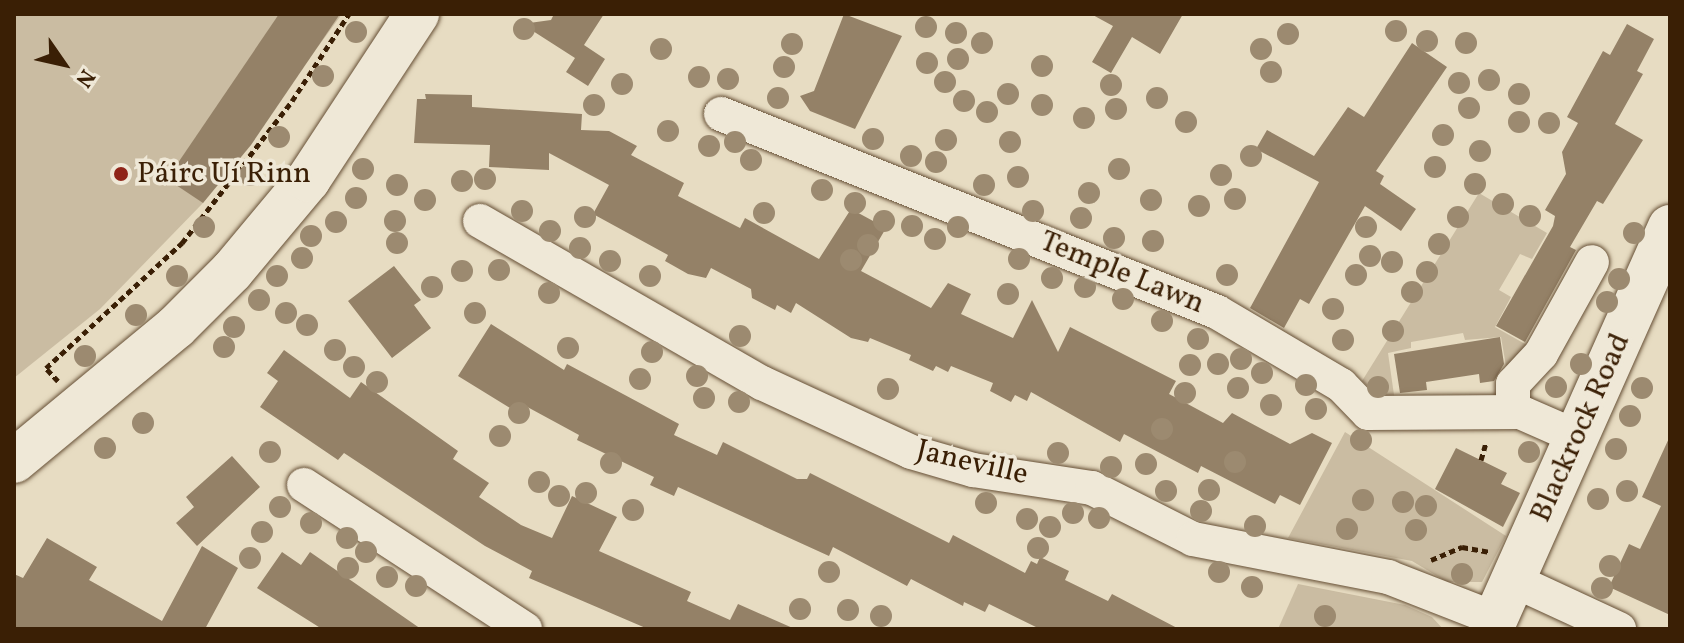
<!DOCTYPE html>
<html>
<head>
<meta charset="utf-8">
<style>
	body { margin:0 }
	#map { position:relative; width:1684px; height:643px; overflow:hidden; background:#e7dcc2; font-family:Vollkorn,serif }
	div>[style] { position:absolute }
	.green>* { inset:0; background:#cabca2 }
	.building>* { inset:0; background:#948167 }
	.path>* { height:5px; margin-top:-2.5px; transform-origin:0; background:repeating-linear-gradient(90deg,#3a1f05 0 6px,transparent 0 10px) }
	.roads { filter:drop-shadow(0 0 2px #654e34) drop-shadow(0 0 2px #654e34) }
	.street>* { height:34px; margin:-17px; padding:0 17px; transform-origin:17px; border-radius:17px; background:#efe8d7 }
	.secondary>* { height:44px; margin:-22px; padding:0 22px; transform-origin:22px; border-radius:22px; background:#efe8d7 }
	.trees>* { width:22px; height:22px; margin:-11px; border-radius:50%; background:#9c8a70 }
	.dots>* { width:22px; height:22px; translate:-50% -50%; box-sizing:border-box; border:4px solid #efe8d7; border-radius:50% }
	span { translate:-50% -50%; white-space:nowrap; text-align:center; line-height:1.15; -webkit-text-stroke:7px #efe8d7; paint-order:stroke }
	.poi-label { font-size:30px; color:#3a1f05 }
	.left { translate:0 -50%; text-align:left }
	.street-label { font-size:30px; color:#3a1f05 }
	.frame { position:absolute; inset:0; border:16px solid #3a1f05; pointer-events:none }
	.north { position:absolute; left:24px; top:24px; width:80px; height:80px; -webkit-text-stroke:6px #efe8d7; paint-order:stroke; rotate:124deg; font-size:22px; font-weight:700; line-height:32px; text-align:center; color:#3a1f05 }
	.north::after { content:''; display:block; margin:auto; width:28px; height:36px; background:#3a1f05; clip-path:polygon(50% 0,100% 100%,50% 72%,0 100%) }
</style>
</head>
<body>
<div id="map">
	<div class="green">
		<div style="clip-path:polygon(14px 14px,342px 14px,203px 203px,100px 309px,14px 378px)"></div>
		<div style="clip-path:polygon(1479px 193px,1547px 233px,1532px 259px,1520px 254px,1499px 290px,1511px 297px,1495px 327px,1532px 348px,1506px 366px,1501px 337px,1465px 340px,1463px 333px,1411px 342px,1411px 348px,1388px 353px,1395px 402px,1382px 399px,1362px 381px)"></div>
		<div style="clip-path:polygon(1345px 432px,1506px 536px,1482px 582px,1447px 582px,1412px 561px,1288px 538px)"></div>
		<div style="clip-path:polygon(1298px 584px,1405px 605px,1432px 617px,1443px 629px,1278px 629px)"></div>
	</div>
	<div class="building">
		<div style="clip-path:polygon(279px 14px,340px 14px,251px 145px,203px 203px,167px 179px)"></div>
		<div style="clip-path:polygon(554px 14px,604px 14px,584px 45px,605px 59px,588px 86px,566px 72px,575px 58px,522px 24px,551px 20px)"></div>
		<div style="clip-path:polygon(844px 14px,902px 36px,855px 129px,810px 111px,800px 96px,814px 91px)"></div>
		<div style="clip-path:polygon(1091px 14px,1183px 14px,1160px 54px,1132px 37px,1111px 73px,1092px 62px,1113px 26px)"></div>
		<div style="clip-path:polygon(1627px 24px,1654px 39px,1637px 71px,1643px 74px,1615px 124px,1643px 140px,1603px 204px,1597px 201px,1570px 247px,1576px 250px,1525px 342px,1496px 326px,1553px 226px,1555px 216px,1545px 210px,1566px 174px,1562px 152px,1578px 123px,1567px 117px,1603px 51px,1610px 55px)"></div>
		<div style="clip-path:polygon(1412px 43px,1447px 67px,1376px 171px,1384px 176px,1380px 184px,1416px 209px,1401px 231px,1365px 206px,1309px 304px,1300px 299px,1284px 328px,1250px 308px,1319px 182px,1256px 149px,1267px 130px,1314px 156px,1348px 107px,1364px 117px)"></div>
		<div style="clip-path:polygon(425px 94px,472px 95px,472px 107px,582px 114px,581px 130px,609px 131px,637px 146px,631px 155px,684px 183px,678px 196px,740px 228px,745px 218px,819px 259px,851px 209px,886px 228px,861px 271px,931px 308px,948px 283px,971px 294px,961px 314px,1013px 338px,1032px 300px,1058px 352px,1070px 327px,1176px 381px,1169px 394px,1223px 423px,1232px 413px,1290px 444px,1312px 433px,1332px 443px,1300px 505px,1280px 495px,1275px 504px,1201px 466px,1198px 473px,1124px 434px,1120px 442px,1031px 392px,1027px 401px,1015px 395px,1011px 402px,990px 391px,993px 383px,951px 366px,948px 372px,936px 366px,933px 371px,909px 360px,911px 355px,870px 338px,868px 342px,851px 338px,796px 303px,791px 313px,777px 305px,775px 310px,752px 298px,751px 289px,711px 268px,706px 278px,688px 274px,665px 261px,668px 255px,593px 214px,609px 185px,549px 153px,549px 170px,489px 167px,490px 145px,414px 143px,417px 99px,426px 99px)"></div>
		<div style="clip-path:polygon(394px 266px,421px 300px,414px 305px,431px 328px,392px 358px,348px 301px)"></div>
		<div style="clip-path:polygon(491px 324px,564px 370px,567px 364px,679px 424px,674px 435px,717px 455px,723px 442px,797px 479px,807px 479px,810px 473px,949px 543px,953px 535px,1025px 573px,1031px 561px,1037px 564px,1040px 557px,1069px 571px,1065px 580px,1108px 601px,1112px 594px,1179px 629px,1040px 629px,989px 604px,985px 612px,964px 602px,963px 606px,911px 579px,907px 586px,833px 547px,829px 556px,678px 487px,674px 496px,650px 485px,654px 477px,577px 440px,579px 435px,520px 403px,515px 411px,458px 376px)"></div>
		<div style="clip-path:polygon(1500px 337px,1504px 364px,1494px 381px,1480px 383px,1479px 374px,1426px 382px,1427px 390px,1400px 393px,1394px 354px)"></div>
		<div style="clip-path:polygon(284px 350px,350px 398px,361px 382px,458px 451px,453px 459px,489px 483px,479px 497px,521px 525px,552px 538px,572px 496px,617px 517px,599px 551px,691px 592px,687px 601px,730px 620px,738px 604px,795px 629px,648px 629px,529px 578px,532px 571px,485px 546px,344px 453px,338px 460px,260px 407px,278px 381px,267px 373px)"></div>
		<div style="clip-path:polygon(1670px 436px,1670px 615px,1609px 587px,1629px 544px,1640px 549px,1661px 506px,1642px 497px)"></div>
		<div style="clip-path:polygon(1456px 448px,1507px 473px,1501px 484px,1520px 493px,1503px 527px,1435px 489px)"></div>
		<div style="clip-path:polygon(232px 456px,260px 487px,197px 546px,176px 523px,194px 507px,186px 497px)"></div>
		<div style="clip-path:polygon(47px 538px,97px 567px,89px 580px,162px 621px,202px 546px,238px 568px,205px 629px,14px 629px,14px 574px,23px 578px)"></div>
		<div style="clip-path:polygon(282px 552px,301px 565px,310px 552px,421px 629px,322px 629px,257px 588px)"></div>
	</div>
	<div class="path">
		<div style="left:58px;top:381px;width:18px;rotate:-133deg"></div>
		<div style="left:46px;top:368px;width:185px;rotate:-42.6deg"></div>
		<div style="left:182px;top:243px;width:180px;rotate:-52.2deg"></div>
		<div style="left:292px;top:101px;width:104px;rotate:-56.8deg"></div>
		<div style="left:1481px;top:460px;width:19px;rotate:-74deg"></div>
		<div style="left:1431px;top:560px;width:34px;rotate:-23deg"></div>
		<div style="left:1462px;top:547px;width:27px;rotate:10deg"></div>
	</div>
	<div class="roads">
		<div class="street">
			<div style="left:721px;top:114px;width:534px;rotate:21.76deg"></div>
			<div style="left:1217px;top:312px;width:144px;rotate:30.5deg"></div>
			<div style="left:1341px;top:385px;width:39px;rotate:46deg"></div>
			<div style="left:1368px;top:413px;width:152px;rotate:-0.4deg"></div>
			<div style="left:1520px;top:412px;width:62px;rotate:23.7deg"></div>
			<div style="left:480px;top:221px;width:325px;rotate:29.9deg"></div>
			<div style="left:762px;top:383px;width:164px;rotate:24.8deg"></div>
			<div style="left:911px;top:452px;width:65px;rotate:16.2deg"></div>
			<div style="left:973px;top:470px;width:120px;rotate:8.6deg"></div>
			<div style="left:1092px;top:488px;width:113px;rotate:26.8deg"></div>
			<div style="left:1193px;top:539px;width:199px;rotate:11deg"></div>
			<div style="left:1388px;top:577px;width:116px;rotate:21.3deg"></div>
			<div style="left:1513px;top:412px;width:28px;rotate:-90deg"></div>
			<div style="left:1513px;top:384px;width:41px;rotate:-47deg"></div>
			<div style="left:1541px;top:354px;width:105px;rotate:-61deg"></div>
			<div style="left:304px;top:485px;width:264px;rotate:33.1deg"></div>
			<div style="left:1513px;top:580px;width:117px;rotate:24.8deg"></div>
		</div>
		<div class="secondary">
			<div style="left:14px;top:461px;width:210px;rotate:-39.6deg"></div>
			<div style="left:176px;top:327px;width:79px;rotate:-45deg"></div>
			<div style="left:232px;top:271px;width:119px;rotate:-50.1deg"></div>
			<div style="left:308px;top:180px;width:199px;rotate:-56.7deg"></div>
			<div style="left:1491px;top:629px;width:440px;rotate:-66deg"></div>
		</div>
	</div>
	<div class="trees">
		<div style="left:926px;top:27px"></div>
		<div style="left:524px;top:29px"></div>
		<div style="left:1396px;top:31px"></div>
		<div style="left:356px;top:32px"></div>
		<div style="left:956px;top:33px"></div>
		<div style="left:1288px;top:34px"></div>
		<div style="left:1427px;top:41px"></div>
		<div style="left:982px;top:43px"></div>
		<div style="left:1466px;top:43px"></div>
		<div style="left:792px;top:44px"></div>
		<div style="left:661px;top:49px"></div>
		<div style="left:1261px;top:49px"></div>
		<div style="left:958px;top:59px"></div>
		<div style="left:927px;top:63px"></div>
		<div style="left:1042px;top:66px"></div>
		<div style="left:784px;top:67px"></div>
		<div style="left:1271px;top:72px"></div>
		<div style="left:323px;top:76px"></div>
		<div style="left:699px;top:77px"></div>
		<div style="left:728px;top:79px"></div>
		<div style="left:1489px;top:80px"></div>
		<div style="left:945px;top:82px"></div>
		<div style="left:1459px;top:83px"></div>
		<div style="left:622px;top:84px"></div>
		<div style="left:1111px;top:85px"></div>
		<div style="left:1008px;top:94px"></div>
		<div style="left:1519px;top:94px"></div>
		<div style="left:778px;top:98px"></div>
		<div style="left:1157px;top:98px"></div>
		<div style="left:964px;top:101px"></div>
		<div style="left:594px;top:105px"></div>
		<div style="left:1042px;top:105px"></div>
		<div style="left:1469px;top:108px"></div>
		<div style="left:1116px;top:109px"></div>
		<div style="left:987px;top:112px"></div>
		<div style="left:1084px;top:118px"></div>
		<div style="left:1186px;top:122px"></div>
		<div style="left:1519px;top:122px"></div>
		<div style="left:1549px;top:123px"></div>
		<div style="left:668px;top:131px"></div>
		<div style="left:1443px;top:135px"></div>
		<div style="left:279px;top:137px"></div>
		<div style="left:873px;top:139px"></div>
		<div style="left:946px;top:140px"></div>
		<div style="left:735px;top:142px"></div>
		<div style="left:1010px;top:142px"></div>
		<div style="left:709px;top:146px"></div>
		<div style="left:1480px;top:151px"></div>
		<div style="left:911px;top:156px"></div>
		<div style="left:1251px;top:156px"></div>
		<div style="left:751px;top:160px"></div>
		<div style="left:936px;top:162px"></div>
		<div style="left:1435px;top:167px"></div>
		<div style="left:363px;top:169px"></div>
		<div style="left:1119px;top:169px"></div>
		<div style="left:250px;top:175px"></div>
		<div style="left:1221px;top:175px"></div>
		<div style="left:1018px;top:177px"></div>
		<div style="left:485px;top:179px"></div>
		<div style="left:462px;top:181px"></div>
		<div style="left:1475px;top:184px"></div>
		<div style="left:397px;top:185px"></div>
		<div style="left:984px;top:185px"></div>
		<div style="left:822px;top:190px"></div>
		<div style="left:1089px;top:193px"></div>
		<div style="left:356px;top:198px"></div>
		<div style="left:1235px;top:199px"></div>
		<div style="left:425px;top:200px"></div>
		<div style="left:1151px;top:200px"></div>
		<div style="left:855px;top:203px"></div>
		<div style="left:1503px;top:204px"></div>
		<div style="left:1199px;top:206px"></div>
		<div style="left:522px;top:211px"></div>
		<div style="left:1033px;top:211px"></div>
		<div style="left:764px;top:213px"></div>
		<div style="left:1530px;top:216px"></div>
		<div style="left:585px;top:217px"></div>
		<div style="left:1458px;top:217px"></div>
		<div style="left:1081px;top:218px"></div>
		<div style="left:395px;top:221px"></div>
		<div style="left:884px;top:221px"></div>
		<div style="left:336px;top:222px"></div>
		<div style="left:912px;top:226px"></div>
		<div style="left:204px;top:227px"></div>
		<div style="left:958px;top:227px"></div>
		<div style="left:1366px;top:227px"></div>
		<div style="left:550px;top:231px"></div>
		<div style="left:1634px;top:233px"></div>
		<div style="left:311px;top:236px"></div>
		<div style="left:1114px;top:238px"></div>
		<div style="left:935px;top:239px"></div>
		<div style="left:1153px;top:241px"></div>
		<div style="left:397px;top:243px"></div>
		<div style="left:1439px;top:244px"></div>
		<div style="left:868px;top:245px"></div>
		<div style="left:580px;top:248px"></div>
		<div style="left:1370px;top:256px"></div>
		<div style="left:302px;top:258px"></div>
		<div style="left:1019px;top:259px"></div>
		<div style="left:851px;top:260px"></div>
		<div style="left:610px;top:261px"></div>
		<div style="left:1392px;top:262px"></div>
		<div style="left:499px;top:270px"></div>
		<div style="left:462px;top:271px"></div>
		<div style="left:1427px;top:272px"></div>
		<div style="left:1227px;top:275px"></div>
		<div style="left:1356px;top:275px"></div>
		<div style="left:177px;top:276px"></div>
		<div style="left:277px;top:276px"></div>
		<div style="left:650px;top:276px"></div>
		<div style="left:1052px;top:278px"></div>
		<div style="left:1619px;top:279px"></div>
		<div style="left:432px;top:287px"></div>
		<div style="left:1085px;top:287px"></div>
		<div style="left:1412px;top:292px"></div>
		<div style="left:549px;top:293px"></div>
		<div style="left:1008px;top:294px"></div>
		<div style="left:1123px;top:299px"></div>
		<div style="left:259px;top:300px"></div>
		<div style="left:1607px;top:302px"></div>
		<div style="left:1333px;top:309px"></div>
		<div style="left:286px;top:313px"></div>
		<div style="left:475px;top:313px"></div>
		<div style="left:136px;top:315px"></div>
		<div style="left:1162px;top:321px"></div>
		<div style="left:307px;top:325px"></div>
		<div style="left:234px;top:327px"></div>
		<div style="left:1393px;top:331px"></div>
		<div style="left:740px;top:336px"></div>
		<div style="left:1198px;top:339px"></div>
		<div style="left:1343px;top:340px"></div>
		<div style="left:224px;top:347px"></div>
		<div style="left:568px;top:348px"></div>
		<div style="left:335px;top:350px"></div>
		<div style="left:652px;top:352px"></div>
		<div style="left:85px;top:356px"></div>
		<div style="left:1241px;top:359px"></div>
		<div style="left:1218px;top:364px"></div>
		<div style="left:1581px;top:364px"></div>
		<div style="left:1190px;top:365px"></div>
		<div style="left:354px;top:367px"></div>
		<div style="left:1262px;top:373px"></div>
		<div style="left:697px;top:376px"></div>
		<div style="left:640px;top:379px"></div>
		<div style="left:377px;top:382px"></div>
		<div style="left:1306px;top:385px"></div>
		<div style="left:1378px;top:387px"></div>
		<div style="left:1556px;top:387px"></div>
		<div style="left:1238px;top:388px"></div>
		<div style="left:1642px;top:388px"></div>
		<div style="left:888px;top:389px"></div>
		<div style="left:1185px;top:393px"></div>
		<div style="left:704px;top:398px"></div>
		<div style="left:739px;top:402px"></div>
		<div style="left:1271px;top:405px"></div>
		<div style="left:1316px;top:409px"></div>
		<div style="left:519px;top:413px"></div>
		<div style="left:1630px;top:416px"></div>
		<div style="left:143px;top:423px"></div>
		<div style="left:1162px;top:429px"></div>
		<div style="left:500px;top:436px"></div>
		<div style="left:1361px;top:440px"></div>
		<div style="left:105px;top:448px"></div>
		<div style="left:1616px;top:449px"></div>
		<div style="left:270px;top:452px"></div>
		<div style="left:1529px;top:452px"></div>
		<div style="left:1058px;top:453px"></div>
		<div style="left:1235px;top:462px"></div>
		<div style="left:611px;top:463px"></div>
		<div style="left:1146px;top:464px"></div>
		<div style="left:1111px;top:467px"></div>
		<div style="left:539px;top:482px"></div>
		<div style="left:1209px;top:490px"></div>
		<div style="left:1166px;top:491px"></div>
		<div style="left:1627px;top:491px"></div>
		<div style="left:586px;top:493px"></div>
		<div style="left:559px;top:496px"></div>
		<div style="left:1598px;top:499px"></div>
		<div style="left:1363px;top:500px"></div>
		<div style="left:1403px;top:502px"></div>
		<div style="left:986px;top:503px"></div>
		<div style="left:1426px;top:506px"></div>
		<div style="left:280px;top:507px"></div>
		<div style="left:633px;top:510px"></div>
		<div style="left:1201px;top:511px"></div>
		<div style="left:1073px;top:513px"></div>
		<div style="left:1099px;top:518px"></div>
		<div style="left:1027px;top:519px"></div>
		<div style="left:311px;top:523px"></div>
		<div style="left:1255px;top:526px"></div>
		<div style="left:1050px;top:527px"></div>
		<div style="left:1347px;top:529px"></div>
		<div style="left:1416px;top:530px"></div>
		<div style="left:262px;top:532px"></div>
		<div style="left:347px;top:538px"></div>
		<div style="left:1038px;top:548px"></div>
		<div style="left:366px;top:552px"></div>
		<div style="left:250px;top:558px"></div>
		<div style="left:1610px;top:566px"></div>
		<div style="left:348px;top:568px"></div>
		<div style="left:829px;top:572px"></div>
		<div style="left:1219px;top:572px"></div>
		<div style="left:1462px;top:574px"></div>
		<div style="left:387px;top:577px"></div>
		<div style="left:416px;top:586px"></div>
		<div style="left:1252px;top:587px"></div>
		<div style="left:1602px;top:588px"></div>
		<div style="left:800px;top:609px"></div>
		<div style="left:848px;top:610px"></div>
		<div style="left:881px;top:616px"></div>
		<div style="left:1325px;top:616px"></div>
	</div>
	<div class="dots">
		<div style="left:121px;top:174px;background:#8f2418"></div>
	</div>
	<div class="poi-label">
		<span class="left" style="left:137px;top:174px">Páirc Uí Rinn</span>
	</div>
	<div class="street-label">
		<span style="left:1122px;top:273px;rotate:22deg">Temple Lawn</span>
		<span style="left:1581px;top:428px;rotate:-66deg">Blackrock Road</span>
		<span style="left:972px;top:463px;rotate:13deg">Janeville</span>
	</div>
	<div class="frame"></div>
	<div class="north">N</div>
</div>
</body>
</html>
